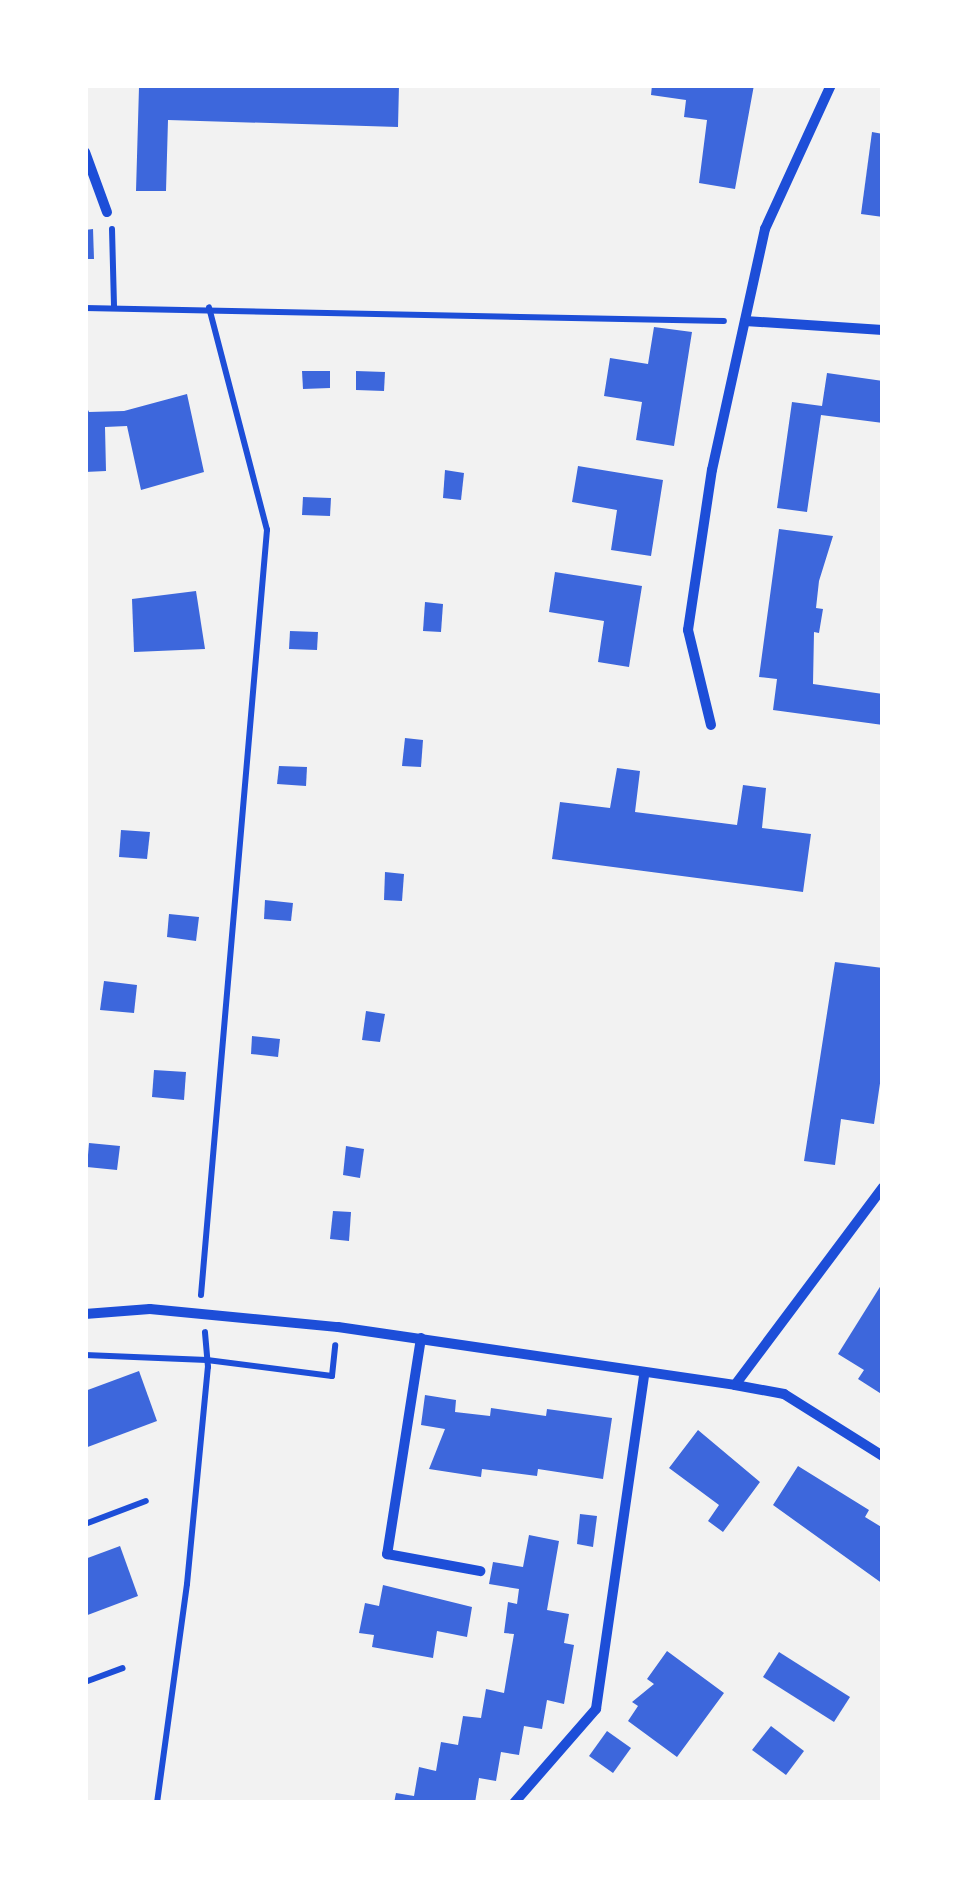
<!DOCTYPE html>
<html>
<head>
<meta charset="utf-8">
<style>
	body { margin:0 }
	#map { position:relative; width:968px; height:1888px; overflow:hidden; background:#f2f2f2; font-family:Spectral,serif }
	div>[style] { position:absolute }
	.building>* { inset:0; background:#3d67dc }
	.path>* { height:6px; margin:-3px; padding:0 3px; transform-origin:3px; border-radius:3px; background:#1d4ed8 }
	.minor>* { height:10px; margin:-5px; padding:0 5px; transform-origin:5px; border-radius:5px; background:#1d4ed8 }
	span { translate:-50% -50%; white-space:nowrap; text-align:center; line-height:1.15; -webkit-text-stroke:10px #fff; paint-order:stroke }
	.frame { position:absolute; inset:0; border:88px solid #fff; pointer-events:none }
</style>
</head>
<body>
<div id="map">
	<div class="building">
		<div style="clip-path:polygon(399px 85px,398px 127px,168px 120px,166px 191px,136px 191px,139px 87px)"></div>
		<div style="clip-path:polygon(652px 85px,754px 85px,735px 189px,699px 183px,707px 120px,684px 117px,686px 100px,651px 95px)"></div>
		<div style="clip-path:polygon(872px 132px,883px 134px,883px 217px,861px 214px)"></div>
		<div style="clip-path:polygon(93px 229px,94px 259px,85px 259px,85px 230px)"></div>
		<div style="clip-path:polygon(654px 327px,692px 332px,674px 446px,636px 440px,642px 402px,604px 396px,610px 358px,648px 364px)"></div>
		<div style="clip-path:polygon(302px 371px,330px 371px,330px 388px,303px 389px)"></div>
		<div style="clip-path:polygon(356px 371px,385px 372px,384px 391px,356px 390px)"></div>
		<div style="clip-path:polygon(827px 373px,883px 381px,883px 423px,821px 415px,807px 512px,777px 508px,792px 402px,822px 406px)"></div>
		<div style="clip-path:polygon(187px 394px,204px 472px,141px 490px,127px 426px,105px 427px,106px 471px,85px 472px,85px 404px,89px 412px,124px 411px)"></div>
		<div style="clip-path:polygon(578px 466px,663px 480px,651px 556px,611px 550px,617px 510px,572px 502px)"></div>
		<div style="clip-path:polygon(445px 470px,464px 473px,461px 500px,443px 498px)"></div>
		<div style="clip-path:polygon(303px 497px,331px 498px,330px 516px,302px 515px)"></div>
		<div style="clip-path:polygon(779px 529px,833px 536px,819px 581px,816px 608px,823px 609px,819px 633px,814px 632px,813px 684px,883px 694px,883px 725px,773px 710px,777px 679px,759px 677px)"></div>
		<div style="clip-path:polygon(555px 572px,642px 586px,629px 667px,598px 662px,604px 621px,549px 612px)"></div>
		<div style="clip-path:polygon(196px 591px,205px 649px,134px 652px,132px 599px)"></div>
		<div style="clip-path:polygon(425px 602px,443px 604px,441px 632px,423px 631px)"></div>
		<div style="clip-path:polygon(290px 631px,318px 632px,317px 650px,289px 649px)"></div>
		<div style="clip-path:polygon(405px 738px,423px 740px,421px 767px,402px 766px)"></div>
		<div style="clip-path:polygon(279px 766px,307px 767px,306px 786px,277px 784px)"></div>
		<div style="clip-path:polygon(617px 768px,640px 771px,635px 812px,737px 825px,743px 785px,766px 788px,762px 828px,811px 834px,803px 892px,552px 859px,560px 802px,610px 808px)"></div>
		<div style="clip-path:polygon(121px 830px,150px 832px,147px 859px,119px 857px)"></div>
		<div style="clip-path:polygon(385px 872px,404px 874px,402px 901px,384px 900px)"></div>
		<div style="clip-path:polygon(265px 900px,293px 903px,291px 921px,264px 919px)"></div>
		<div style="clip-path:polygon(169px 914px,199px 917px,196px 941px,167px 937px)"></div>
		<div style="clip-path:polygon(835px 962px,883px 968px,883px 1063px,874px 1124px,841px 1119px,835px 1165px,804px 1161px)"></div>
		<div style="clip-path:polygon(104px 981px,137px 985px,134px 1013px,100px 1010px)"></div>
		<div style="clip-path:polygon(366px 1011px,385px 1014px,380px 1042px,362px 1040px)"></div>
		<div style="clip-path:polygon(252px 1036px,280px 1039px,278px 1057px,251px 1054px)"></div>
		<div style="clip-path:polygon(154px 1070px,186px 1072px,184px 1100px,152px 1097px)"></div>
		<div style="clip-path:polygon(89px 1143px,120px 1146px,117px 1170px,87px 1167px)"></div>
		<div style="clip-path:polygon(346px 1146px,364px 1149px,360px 1178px,343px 1175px)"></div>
		<div style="clip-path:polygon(333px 1211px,351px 1212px,349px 1241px,330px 1239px)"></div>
		<div style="clip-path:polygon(883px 1282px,883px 1395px,858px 1379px,864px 1370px,838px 1354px)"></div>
		<div style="clip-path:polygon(139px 1371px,157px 1421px,85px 1448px,85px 1391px)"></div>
		<div style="clip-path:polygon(425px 1395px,456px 1400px,455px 1412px,490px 1416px,491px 1408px,546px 1416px,547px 1409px,612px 1418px,603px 1479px,538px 1469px,537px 1476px,482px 1469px,481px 1477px,429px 1469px,445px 1429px,421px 1425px)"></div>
		<div style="clip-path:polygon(698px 1430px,760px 1482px,723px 1532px,708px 1521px,719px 1505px,669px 1468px)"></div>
		<div style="clip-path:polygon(798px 1466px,869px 1510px,865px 1517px,883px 1528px,883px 1584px,773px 1505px)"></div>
		<div style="clip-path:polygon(580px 1514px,597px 1516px,593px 1547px,577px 1544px)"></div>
		<div style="clip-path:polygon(529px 1535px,559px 1541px,547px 1610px,569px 1614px,564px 1643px,574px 1645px,564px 1704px,547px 1700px,542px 1729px,524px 1726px,519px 1755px,501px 1752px,496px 1781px,479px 1778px,475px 1803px,394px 1803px,396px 1793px,414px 1796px,419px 1767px,436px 1771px,441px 1742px,458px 1745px,463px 1716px,481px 1718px,486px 1689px,504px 1693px,514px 1634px,504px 1633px,508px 1602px,517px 1604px,519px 1589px,489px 1584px,493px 1562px,523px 1567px)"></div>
		<div style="clip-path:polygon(120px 1546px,138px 1596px,85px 1616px,85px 1559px)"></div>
		<div style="clip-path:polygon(383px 1585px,472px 1607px,467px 1637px,437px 1631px,433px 1658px,372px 1647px,374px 1635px,359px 1633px,365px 1603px,379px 1606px)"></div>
		<div style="clip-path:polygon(667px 1651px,724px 1693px,677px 1757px,628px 1721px,638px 1706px,632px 1702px,654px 1684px,647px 1679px)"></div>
		<div style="clip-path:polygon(779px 1652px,850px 1697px,834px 1722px,763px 1677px)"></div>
		<div style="clip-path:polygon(771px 1726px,804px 1751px,786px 1775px,752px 1750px)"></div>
		<div style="clip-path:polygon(607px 1731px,631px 1748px,613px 1773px,589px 1756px)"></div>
	</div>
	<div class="path">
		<div style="left:112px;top:229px;width:78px;rotate:88.5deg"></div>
		<div style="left:85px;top:308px;width:639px;rotate:1.17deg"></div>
		<div style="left:201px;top:1295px;width:768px;rotate:-85.07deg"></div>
		<div style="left:267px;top:530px;width:230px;rotate:-104.6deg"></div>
		<div style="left:85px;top:1355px;width:122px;rotate:2.3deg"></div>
		<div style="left:207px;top:1360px;width:126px;rotate:7.3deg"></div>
		<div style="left:332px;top:1376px;width:31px;rotate:-84deg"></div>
		<div style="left:85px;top:1524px;width:65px;rotate:-20.7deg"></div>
		<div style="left:85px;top:1682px;width:40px;rotate:-20.2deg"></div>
		<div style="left:157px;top:1803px;width:221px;rotate:-82.2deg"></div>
		<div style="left:187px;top:1584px;width:218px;rotate:-84.5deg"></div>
		<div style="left:208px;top:1367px;width:35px;rotate:-95deg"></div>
	</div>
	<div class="minor">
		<div style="left:85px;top:152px;width:64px;rotate:69.9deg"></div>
		<div style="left:745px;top:321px;width:138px;rotate:3.7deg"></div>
		<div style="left:711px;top:725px;width:98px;rotate:-103.6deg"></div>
		<div style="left:688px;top:630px;width:162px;rotate:-81.5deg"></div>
		<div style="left:712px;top:470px;width:247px;rotate:-77.6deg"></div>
		<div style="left:765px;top:229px;width:158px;rotate:-65.4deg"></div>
		<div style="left:85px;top:1314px;width:65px;rotate:-4.4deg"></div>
		<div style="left:150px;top:1309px;width:189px;rotate:5.5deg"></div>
		<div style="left:338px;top:1327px;width:401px;rotate:8.3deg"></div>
		<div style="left:735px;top:1385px;width:50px;rotate:10.4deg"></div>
		<div style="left:784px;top:1394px;width:117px;rotate:32.1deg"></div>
		<div style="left:421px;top:1338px;width:219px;rotate:98.9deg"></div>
		<div style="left:387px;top:1554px;width:95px;rotate:10.4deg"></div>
		<div style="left:735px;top:1385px;width:247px;rotate:-53.2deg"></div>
		<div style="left:514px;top:1803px;width:125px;rotate:-48.9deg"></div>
		<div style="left:596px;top:1709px;width:338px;rotate:-81.8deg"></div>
	</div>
	<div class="frame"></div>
</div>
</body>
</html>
